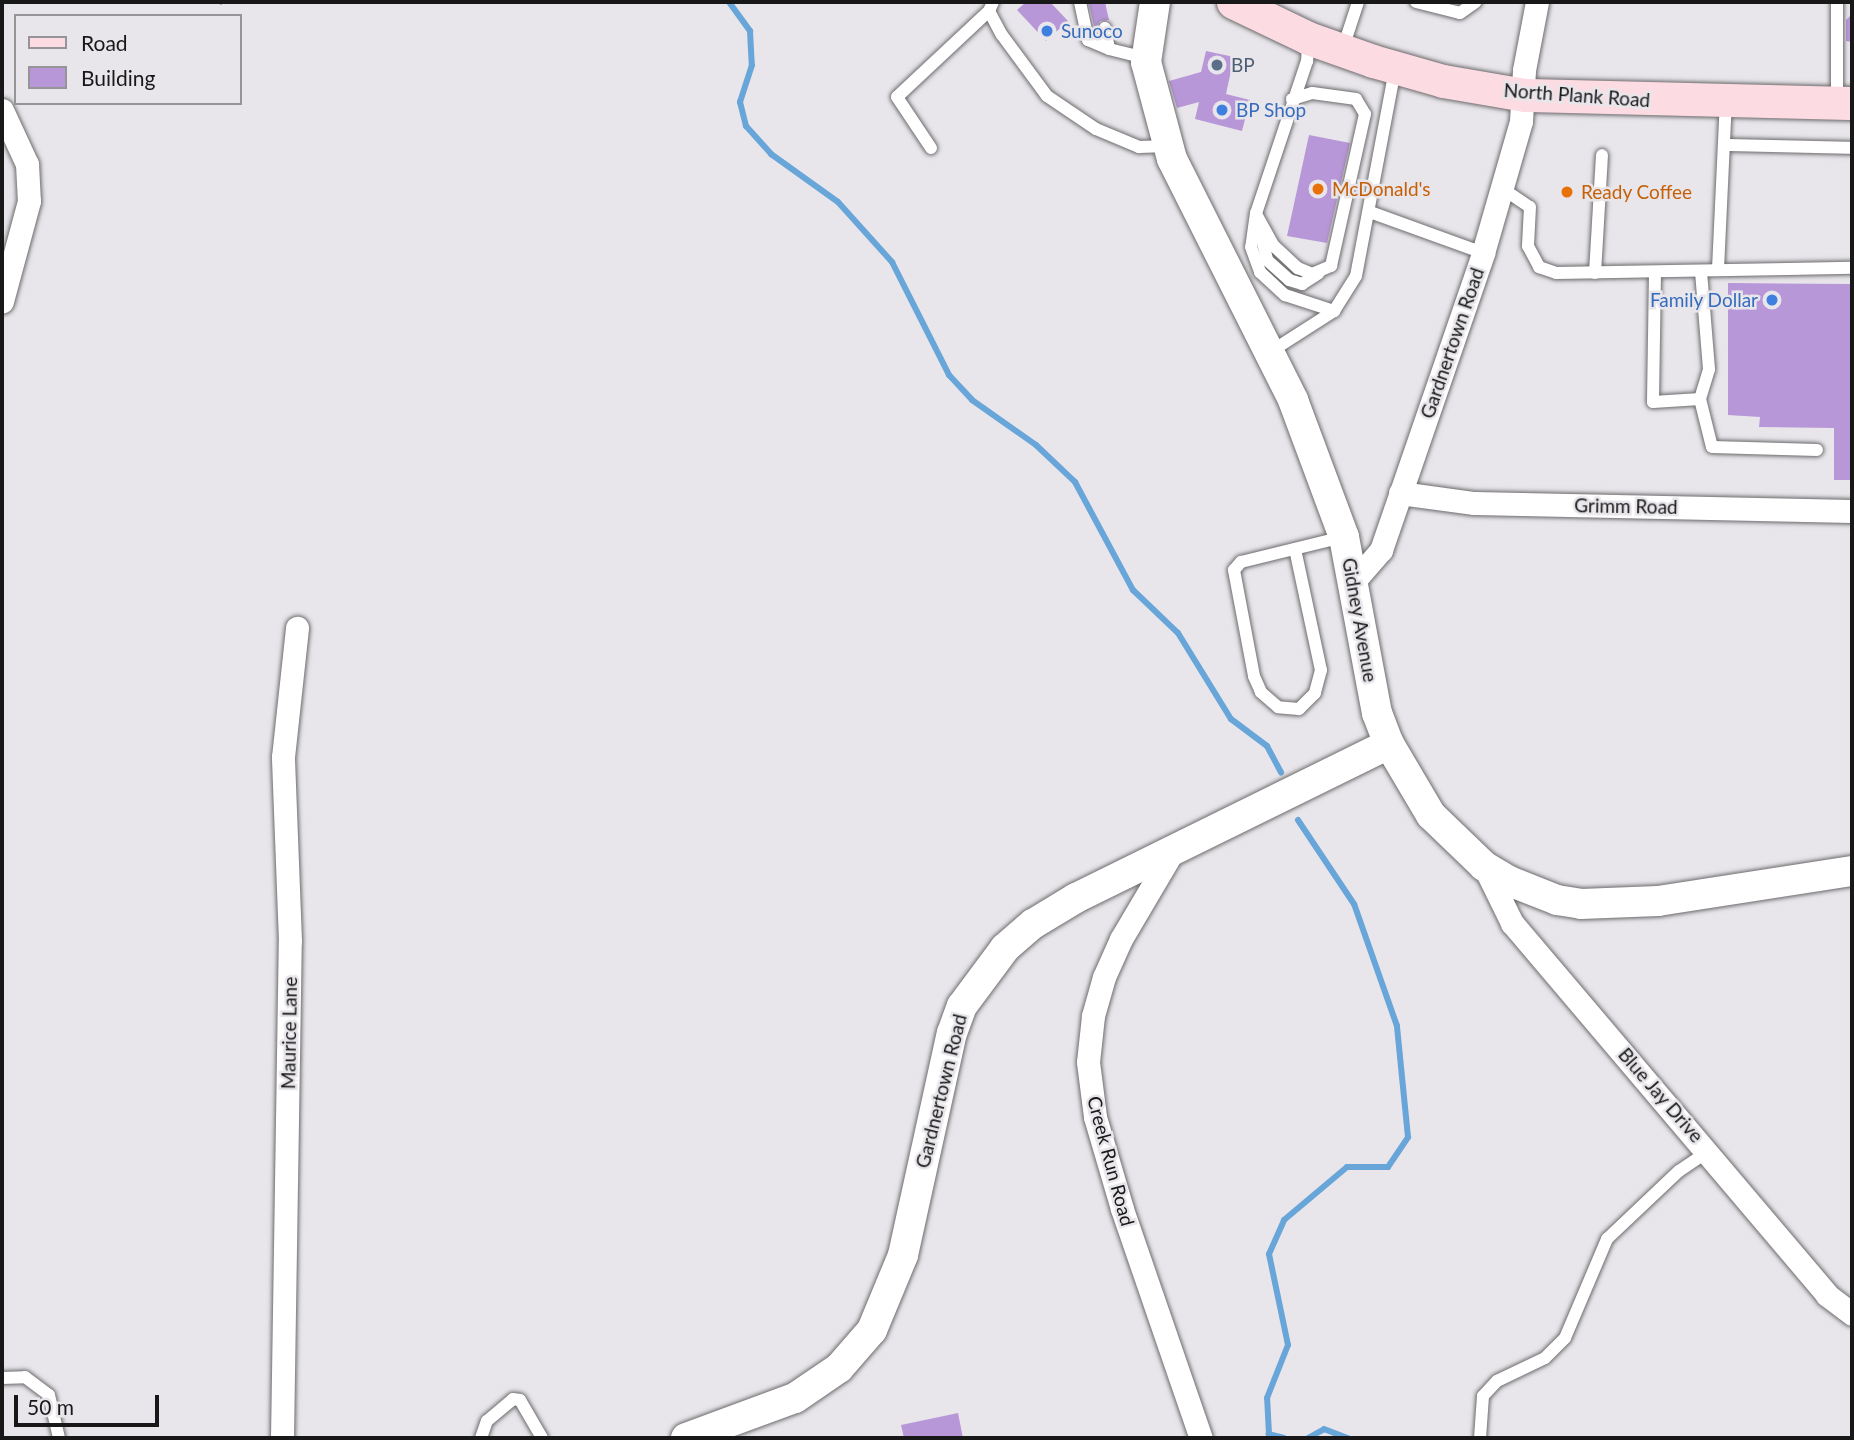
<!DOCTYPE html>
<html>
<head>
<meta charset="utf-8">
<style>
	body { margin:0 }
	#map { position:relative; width:1854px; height:1440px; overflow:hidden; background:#e8e6ea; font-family:Lato,sans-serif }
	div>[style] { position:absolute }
	.stream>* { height:6px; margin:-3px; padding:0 3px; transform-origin:3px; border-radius:3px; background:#68a5d9 }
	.building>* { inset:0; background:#b897d8 }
	.path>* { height:3.5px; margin-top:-1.75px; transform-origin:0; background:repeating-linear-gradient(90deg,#9b9a9d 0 3.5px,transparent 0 8.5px) }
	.roads { filter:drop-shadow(0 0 2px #6d6b6e) drop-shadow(0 0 2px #6d6b6e) }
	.service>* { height:12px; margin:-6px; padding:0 6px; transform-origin:6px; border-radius:6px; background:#fff }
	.minor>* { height:23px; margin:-11.5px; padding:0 11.5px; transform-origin:11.5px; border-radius:11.5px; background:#fff }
	.tertiary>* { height:30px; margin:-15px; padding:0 15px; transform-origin:15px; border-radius:15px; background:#fff }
	.secondary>* { height:33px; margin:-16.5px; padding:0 16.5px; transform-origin:16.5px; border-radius:16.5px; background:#fcdce2 }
	.dots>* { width:19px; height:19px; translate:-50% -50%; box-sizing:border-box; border:4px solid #e8e6ea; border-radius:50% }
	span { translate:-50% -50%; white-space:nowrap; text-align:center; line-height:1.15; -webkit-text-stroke:5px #e8e6ea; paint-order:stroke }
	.shop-label { font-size:19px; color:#366cbe }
	.left { translate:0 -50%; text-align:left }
	.right { translate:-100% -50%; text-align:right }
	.service-label { font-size:19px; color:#4e5e75 }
	.street-label { font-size:19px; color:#181819 }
	.food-label { font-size:19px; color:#c56008 }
	.frame { position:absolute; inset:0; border:4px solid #181819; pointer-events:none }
	.legend { position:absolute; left:14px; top:14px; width:228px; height:91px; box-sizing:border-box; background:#e8e6ea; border:2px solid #959496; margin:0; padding:9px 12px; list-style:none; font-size:21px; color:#181819 }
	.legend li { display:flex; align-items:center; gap:14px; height:35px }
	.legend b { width:35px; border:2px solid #959496 }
	.scale { position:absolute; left:14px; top:1395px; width:145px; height:32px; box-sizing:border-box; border:4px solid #181819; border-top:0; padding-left:9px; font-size:21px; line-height:24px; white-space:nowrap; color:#181819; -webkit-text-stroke:5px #e8e6ea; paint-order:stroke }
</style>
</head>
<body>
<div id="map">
	<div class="stream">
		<div style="left:729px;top:2px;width:36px;rotate:54deg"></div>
		<div style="left:750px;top:31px;width:34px;rotate:87deg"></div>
		<div style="left:752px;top:65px;width:39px;rotate:108deg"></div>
		<div style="left:740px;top:102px;width:25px;rotate:76deg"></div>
		<div style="left:746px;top:126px;width:38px;rotate:48deg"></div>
		<div style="left:771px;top:154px;width:82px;rotate:35.6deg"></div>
		<div style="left:838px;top:202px;width:81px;rotate:48deg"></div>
		<div style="left:892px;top:262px;width:127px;rotate:63.2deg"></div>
		<div style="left:949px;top:375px;width:34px;rotate:47deg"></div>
		<div style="left:972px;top:400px;width:78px;rotate:35.1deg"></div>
		<div style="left:1036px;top:445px;width:54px;rotate:43.5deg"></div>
		<div style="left:1075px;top:482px;width:123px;rotate:61.8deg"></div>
		<div style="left:1133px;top:590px;width:62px;rotate:43.7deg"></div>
		<div style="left:1178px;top:633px;width:101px;rotate:58.4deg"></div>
		<div style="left:1231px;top:719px;width:45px;rotate:36.9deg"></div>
		<div style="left:1267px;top:746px;width:30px;rotate:62deg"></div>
		<div style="left:1284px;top:1438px;width:16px;rotate:-165deg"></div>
		<div style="left:1269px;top:1434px;width:36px;rotate:-93deg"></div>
		<div style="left:1267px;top:1398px;width:57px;rotate:-68.4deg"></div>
		<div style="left:1288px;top:1345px;width:93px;rotate:-101.8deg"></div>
		<div style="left:1269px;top:1254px;width:37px;rotate:-66deg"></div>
		<div style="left:1284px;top:1220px;width:82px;rotate:-40.1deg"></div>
		<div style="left:1347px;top:1167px;width:41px"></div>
		<div style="left:1388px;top:1167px;width:36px;rotate:-56deg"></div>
		<div style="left:1408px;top:1137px;width:112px;rotate:-95.7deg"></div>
		<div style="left:1397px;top:1026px;width:129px;rotate:-109.4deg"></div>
		<div style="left:1354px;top:904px;width:101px;rotate:-123.7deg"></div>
		<div style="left:1308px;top:1438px;width:18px;rotate:-29deg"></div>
		<div style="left:1324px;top:1429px;width:26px;rotate:21deg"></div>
	</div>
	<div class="building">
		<div style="clip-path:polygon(1026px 2px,1050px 2px,1068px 21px,1046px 41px,1017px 10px)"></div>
		<div style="clip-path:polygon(1105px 2px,1109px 20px,1100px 21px,1095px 30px,1089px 4px)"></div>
		<div style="clip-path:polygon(1852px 14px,1852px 42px,1846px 41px,1846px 20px)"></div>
		<div style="clip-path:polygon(1206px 51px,1234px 57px,1226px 94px,1250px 100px,1242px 131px,1195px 119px,1199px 102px,1177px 108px,1169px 81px,1201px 72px)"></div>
		<div style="clip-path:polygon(1309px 135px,1350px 143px,1327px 243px,1287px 236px)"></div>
		<div style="clip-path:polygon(1728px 283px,1852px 284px,1852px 480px,1834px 480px,1834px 428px,1759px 427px,1760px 417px,1728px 415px)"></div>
		<div style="clip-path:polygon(958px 1413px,963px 1438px,904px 1438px,901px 1425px)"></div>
	</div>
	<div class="path">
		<div style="left:219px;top:2px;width:4px;rotate:14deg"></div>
	</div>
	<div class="roads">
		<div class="service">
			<div style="left:993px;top:2px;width:10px;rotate:114deg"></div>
			<div style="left:989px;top:11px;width:27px;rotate:62deg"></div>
			<div style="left:1002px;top:35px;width:76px;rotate:53.6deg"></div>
			<div style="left:1047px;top:96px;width:59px;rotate:34deg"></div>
			<div style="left:1096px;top:129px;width:47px;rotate:22.7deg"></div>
			<div style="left:1139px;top:147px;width:29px;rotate:-2deg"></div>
			<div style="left:1080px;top:2px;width:39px;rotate:78deg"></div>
			<div style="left:1088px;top:40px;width:23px;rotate:23deg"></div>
			<div style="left:1416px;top:2px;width:45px;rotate:14deg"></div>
			<div style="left:1460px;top:13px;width:19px;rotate:-35deg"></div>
			<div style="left:1105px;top:28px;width:21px;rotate:79deg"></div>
			<div style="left:1109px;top:49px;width:38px;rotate:14deg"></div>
			<div style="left:1308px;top:38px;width:23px;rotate:92deg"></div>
			<div style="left:1307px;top:61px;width:160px;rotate:108.5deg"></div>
			<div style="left:1256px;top:213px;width:34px;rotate:98deg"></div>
			<div style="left:1251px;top:247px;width:27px;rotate:70deg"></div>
			<div style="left:1260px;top:272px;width:34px;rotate:43deg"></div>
			<div style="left:1285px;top:295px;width:52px;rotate:18.1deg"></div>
			<div style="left:1334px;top:311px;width:41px;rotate:-57.8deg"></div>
			<div style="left:1356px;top:276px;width:210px;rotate:-79.3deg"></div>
			<div style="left:1343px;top:48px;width:48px;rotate:-71.9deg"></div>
			<div style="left:1837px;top:103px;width:101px;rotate:-90deg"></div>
			<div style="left:1724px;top:145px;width:128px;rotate:1.3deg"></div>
			<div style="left:931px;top:148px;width:61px;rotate:-123.7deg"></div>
			<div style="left:897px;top:97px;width:126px;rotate:-43.1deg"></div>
			<div style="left:1503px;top:189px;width:32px;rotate:34deg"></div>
			<div style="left:1530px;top:207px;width:39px;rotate:93deg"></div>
			<div style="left:1528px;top:246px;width:24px;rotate:62deg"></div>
			<div style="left:1539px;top:267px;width:18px;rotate:19deg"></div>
			<div style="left:1556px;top:273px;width:296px;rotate:-1deg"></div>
			<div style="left:1370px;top:212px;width:120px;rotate:19.9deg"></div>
			<div style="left:1256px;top:214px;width:37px;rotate:61deg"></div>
			<div style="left:1274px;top:246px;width:33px;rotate:43deg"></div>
			<div style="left:1298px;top:268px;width:15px;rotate:23deg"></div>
			<div style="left:1312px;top:274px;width:21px;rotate:-23deg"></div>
			<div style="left:1331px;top:266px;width:156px;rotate:-77.4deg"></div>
			<div style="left:1365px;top:114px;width:17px;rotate:-121deg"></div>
			<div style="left:1356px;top:99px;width:44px;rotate:-172.2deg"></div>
			<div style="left:1312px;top:93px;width:21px;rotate:163deg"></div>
			<div style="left:1260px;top:231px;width:30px;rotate:76deg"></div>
			<div style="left:1267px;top:260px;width:30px;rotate:42deg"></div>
			<div style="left:1289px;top:280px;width:14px;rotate:17deg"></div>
			<div style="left:1302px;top:284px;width:20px;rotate:-33deg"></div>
			<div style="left:1718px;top:269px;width:168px;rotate:-87.3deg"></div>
			<div style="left:1595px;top:273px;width:118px;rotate:-86.6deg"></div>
			<div style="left:1655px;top:273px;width:129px;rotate:90.9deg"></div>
			<div style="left:1653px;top:402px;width:47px;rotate:-3.7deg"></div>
			<div style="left:1700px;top:399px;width:49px;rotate:76deg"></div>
			<div style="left:1712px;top:447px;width:105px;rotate:1.6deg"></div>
			<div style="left:1270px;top:352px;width:76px;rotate:-32.6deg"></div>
			<div style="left:1700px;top:399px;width:31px;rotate:-73deg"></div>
			<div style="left:1709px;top:369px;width:98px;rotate:-94.7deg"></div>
			<div style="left:1295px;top:549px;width:124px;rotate:77.9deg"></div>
			<div style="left:1321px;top:670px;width:24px;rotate:105deg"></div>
			<div style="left:1315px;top:693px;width:23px;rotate:135deg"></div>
			<div style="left:1299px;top:709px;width:21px;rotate:-175deg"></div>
			<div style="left:1278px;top:707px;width:23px;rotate:-139deg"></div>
			<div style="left:1261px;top:692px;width:17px;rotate:-114deg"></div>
			<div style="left:1254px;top:676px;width:108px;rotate:-100.7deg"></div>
			<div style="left:1234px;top:570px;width:11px;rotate:-49deg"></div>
			<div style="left:1241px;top:562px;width:105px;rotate:-13.8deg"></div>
			<div style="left:2px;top:1378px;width:23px;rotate:-2deg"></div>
			<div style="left:25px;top:1377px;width:30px;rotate:37deg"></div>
			<div style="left:49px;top:1395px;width:44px;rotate:76.9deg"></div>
			<div style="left:481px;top:1438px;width:18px;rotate:-71deg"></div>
			<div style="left:487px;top:1421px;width:34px;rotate:-40deg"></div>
			<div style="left:513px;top:1399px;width:7px;rotate:8deg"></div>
			<div style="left:520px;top:1400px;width:44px;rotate:59.9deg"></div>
			<div style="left:1480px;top:1438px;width:42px;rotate:-85.9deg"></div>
			<div style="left:1483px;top:1396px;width:21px;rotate:-47deg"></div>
			<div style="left:1497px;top:1381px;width:53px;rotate:-25.6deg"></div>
			<div style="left:1545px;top:1358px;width:28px;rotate:-45deg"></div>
			<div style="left:1565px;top:1338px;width:108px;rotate:-67deg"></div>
			<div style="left:1607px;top:1239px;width:99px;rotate:-43.4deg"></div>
			<div style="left:1679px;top:1171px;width:36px;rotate:-34deg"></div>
		</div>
		<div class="minor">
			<div style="left:2px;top:110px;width:60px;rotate:65.2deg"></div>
			<div style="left:27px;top:164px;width:37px;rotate:87deg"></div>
			<div style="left:29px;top:201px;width:104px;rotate:105.1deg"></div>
			<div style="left:1400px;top:493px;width:75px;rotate:7.7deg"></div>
			<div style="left:1474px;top:503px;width:378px;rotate:1.2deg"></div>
			<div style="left:1355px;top:580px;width:40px;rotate:-49deg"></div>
			<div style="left:1381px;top:550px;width:314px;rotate:-71deg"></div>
			<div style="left:1483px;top:253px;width:137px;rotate:-73.9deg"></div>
			<div style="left:1521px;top:121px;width:51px;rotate:-86.6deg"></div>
			<div style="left:1524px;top:70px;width:69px;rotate:-79.2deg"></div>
			<div style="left:1173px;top:851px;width:102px;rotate:120.6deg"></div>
			<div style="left:1121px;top:939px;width:42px;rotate:114.1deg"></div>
			<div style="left:1104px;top:977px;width:41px;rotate:105.8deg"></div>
			<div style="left:1093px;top:1016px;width:46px;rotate:96.2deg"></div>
			<div style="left:1088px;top:1062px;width:55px;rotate:82.7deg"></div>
			<div style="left:1095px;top:1117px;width:96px;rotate:73.6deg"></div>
			<div style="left:1122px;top:1209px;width:242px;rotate:71deg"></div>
			<div style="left:1484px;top:866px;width:64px;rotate:63.8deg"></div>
			<div style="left:1512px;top:923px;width:487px;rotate:49.7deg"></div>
			<div style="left:1827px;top:1295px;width:31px;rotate:37deg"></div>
			<div style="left:282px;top:1438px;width:497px;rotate:-89.1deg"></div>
			<div style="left:290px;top:941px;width:184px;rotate:-92.2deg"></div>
			<div style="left:283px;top:757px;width:130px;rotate:-83.8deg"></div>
		</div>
		<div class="tertiary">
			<div style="left:1155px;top:2px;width:61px;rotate:98.5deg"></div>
			<div style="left:1146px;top:62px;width:100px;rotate:75deg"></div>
			<div style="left:1172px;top:159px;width:270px;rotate:63.3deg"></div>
			<div style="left:1293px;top:400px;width:146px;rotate:69.6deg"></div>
			<div style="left:1344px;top:537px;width:179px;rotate:79.4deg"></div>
			<div style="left:1377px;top:713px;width:33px;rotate:69deg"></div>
			<div style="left:1389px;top:744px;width:82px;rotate:59.4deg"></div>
			<div style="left:1431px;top:815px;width:74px;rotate:43.9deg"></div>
			<div style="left:1484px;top:866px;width:29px;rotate:31deg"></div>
			<div style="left:1509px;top:881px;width:52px;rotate:21.6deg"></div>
			<div style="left:1557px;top:900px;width:24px;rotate:9deg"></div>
			<div style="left:1581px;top:904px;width:77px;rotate:-2.2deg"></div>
			<div style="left:1658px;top:901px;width:196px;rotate:-8.8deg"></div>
			<div style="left:686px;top:1438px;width:116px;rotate:-20.2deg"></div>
			<div style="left:795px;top:1398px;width:53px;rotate:-34.3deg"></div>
			<div style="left:839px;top:1368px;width:50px;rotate:-49deg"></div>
			<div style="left:872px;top:1330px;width:81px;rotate:-67.5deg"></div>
			<div style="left:903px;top:1255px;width:227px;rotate:-77.6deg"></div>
			<div style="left:952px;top:1033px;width:29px;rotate:-70deg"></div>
			<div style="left:962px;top:1006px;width:72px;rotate:-53.4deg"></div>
			<div style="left:1005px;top:948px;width:37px;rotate:-41deg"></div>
			<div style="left:1033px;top:924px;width:50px;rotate:-31.2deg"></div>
			<div style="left:1076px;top:898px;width:349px;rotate:-26.2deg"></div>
		</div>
		<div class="secondary">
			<div style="left:1233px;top:2px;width:83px;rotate:25.6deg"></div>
			<div style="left:1308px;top:38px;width:69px;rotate:19.5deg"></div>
			<div style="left:1373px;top:61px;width:73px;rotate:15.9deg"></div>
			<div style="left:1443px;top:81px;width:83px;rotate:9.7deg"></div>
			<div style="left:1525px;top:95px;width:327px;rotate:1.4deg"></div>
		</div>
	</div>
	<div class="dots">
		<div style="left:1047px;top:31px;background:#3f7fe0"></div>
		<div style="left:1217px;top:65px;background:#5c6f8a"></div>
		<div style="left:1222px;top:110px;background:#3f7fe0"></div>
		<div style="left:1318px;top:189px;background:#e8710a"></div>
		<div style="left:1567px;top:192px;background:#e8710a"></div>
		<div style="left:1772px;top:300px;background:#3f7fe0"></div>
	</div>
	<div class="shop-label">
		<span class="left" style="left:1061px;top:31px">Sunoco</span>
		<span class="left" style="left:1236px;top:110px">BP Shop</span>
		<span class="right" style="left:1758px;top:300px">Family Dollar</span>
	</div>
	<div class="service-label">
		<span class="left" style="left:1231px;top:65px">BP</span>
	</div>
	<div class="street-label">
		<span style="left:1577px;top:95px;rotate:4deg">North Plank Road</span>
		<span style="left:1452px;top:343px;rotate:-71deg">Gardnertown Road</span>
		<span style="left:1626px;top:506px;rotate:1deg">Grimm Road</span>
		<span style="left:1360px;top:620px;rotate:80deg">Gidney Avenue</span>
		<span style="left:289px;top:1033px;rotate:-89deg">Maurice Lane</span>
		<span style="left:941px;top:1091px;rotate:-76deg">Gardnertown Road</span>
		<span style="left:1661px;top:1095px;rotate:49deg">Blue Jay Drive</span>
		<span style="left:1111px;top:1161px;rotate:75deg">Creek Run Road</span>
	</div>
	<div class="food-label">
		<span class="left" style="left:1332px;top:189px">McDonald's</span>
		<span class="left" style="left:1581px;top:192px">Ready Coffee</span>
	</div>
	<div class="frame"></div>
	<ul class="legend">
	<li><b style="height:9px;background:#fcdce2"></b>Road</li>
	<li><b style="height:19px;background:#b897d8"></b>Building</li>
	</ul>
	<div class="scale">50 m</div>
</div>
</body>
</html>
